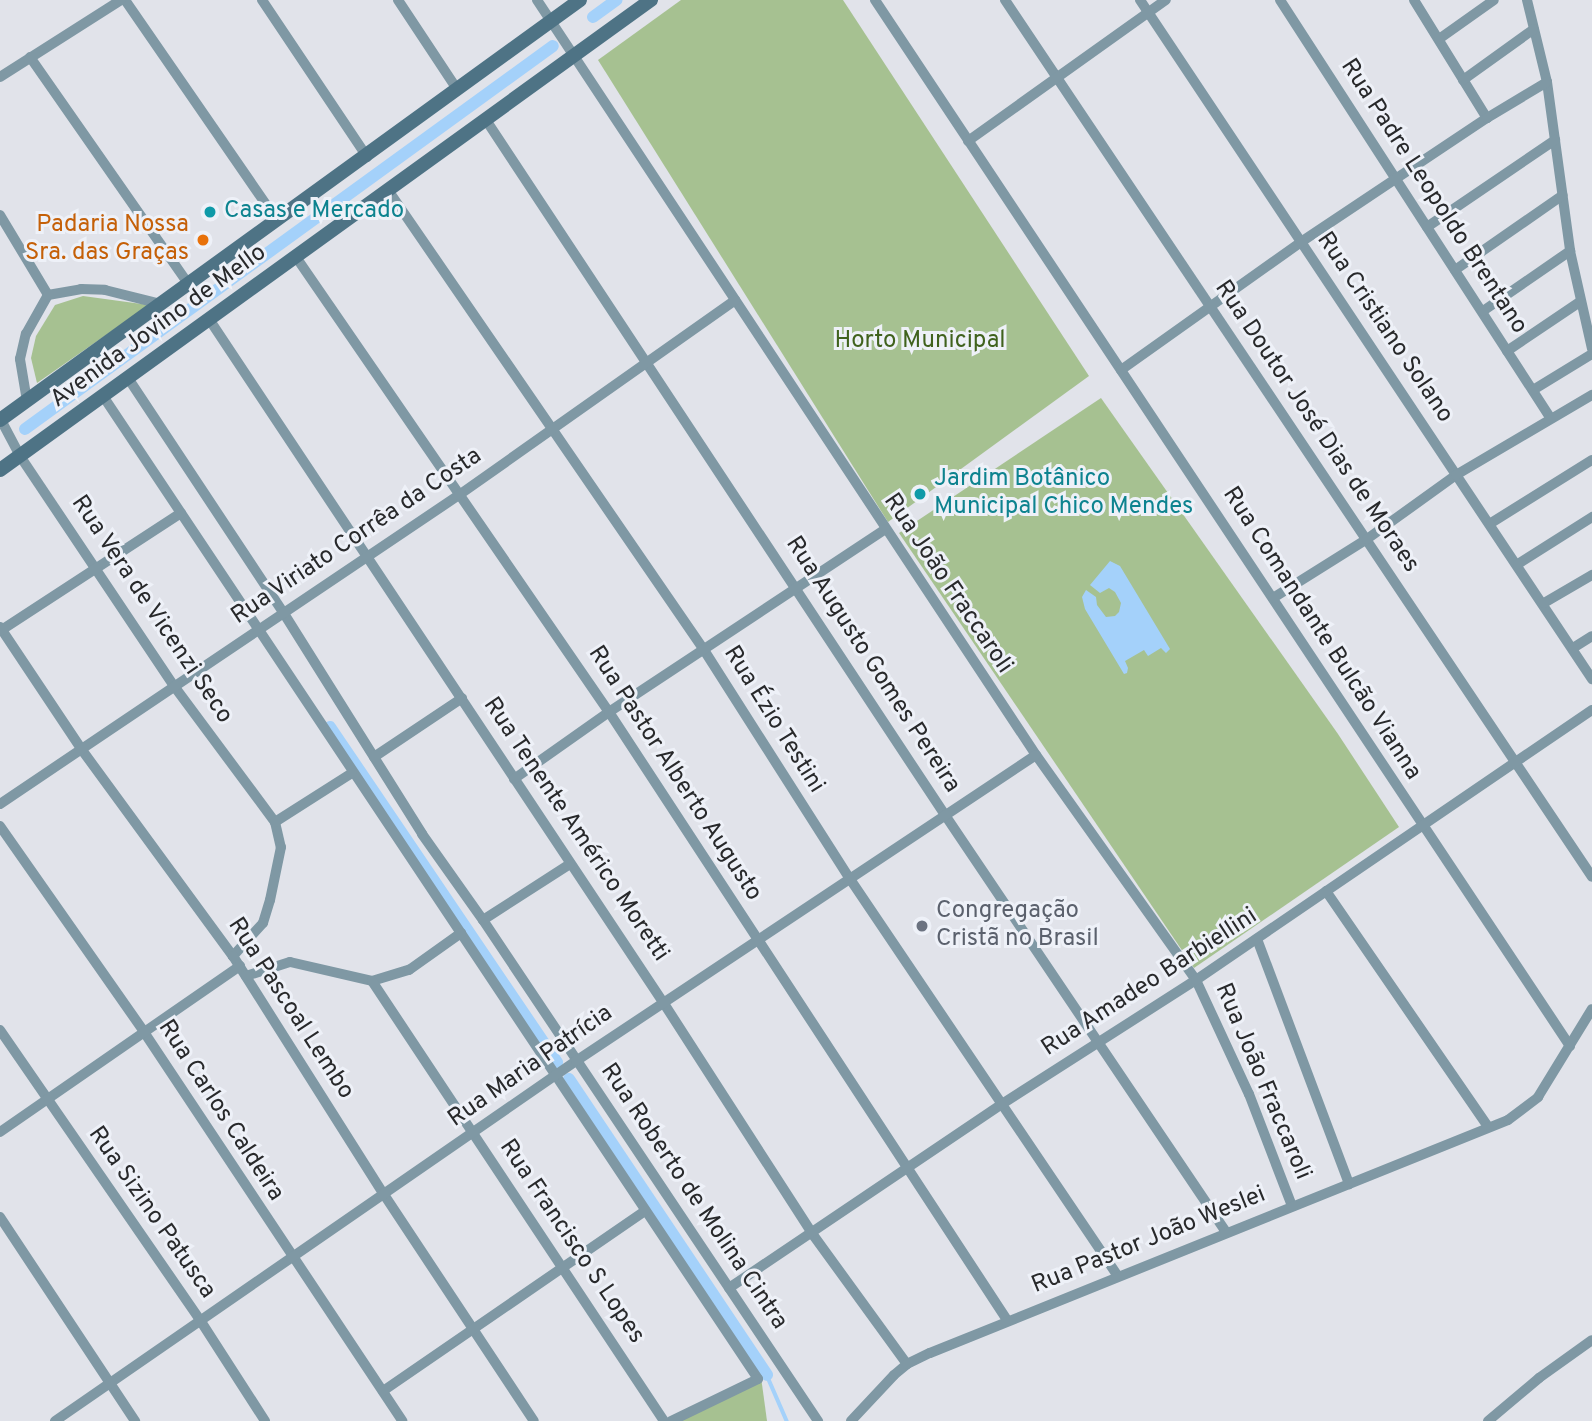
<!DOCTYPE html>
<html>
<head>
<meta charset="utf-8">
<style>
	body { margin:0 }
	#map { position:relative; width:1592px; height:1421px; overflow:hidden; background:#e1e3ea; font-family:Overpass,sans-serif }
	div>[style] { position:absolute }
	.green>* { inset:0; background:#a6c191 }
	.water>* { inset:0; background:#a4d1fa }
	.stream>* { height:3.5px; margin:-1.75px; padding:0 1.75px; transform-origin:1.75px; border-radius:1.75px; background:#a4d1fa }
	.canal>* { height:12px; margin:-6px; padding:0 6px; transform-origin:6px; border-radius:6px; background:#a4d1fa }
	.minor>* { height:10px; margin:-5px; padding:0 5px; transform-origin:5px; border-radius:5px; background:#7f98a4 }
	.secondary>* { height:14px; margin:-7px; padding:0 7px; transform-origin:7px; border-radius:7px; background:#4e7385 }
	.dots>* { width:19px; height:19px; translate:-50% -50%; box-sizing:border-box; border:4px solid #eef1f8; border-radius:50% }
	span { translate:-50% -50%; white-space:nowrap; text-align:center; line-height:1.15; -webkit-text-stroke:6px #eef1f8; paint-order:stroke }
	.street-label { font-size:24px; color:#28292b }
	.culture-label { font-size:24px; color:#0d838f }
	.left { translate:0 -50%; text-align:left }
	.food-label { font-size:24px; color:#c56008 }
	.right { translate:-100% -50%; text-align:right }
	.park-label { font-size:24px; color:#40621d }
	.worship-label { font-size:24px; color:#5b616d }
</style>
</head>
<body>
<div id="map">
	<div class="green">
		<div style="clip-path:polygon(681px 0,843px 0,1089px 376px,888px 522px,598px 60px)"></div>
		<div style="clip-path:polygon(83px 296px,149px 305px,37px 383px,31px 358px,36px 336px,55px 305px)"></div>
		<div style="clip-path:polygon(1101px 398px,1338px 734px,1399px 827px,1194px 968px,899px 533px)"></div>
		<div style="clip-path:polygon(761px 1377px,767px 1421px,671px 1421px)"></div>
	</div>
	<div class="water">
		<div style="clip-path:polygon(1110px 561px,1120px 566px,1170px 649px,1166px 653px,1161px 648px,1148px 656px,1144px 650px,1125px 661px,1128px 668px,1127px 673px,1124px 674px,1085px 609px,1082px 597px,1086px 590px,1096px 597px,1097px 605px,1106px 617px,1115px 616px,1119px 612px,1121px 603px,1115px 592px,1109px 588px,1100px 593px,1090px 585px)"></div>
	</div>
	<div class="stream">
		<div style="left:767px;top:1375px;width:50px;rotate:66.5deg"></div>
	</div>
	<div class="canal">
		<div style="left:593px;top:17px;width:29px;rotate:-36deg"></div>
		<div style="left:25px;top:429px;width:652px;rotate:-35.96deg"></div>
		<div style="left:330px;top:727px;width:405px;rotate:55.9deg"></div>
		<div style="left:569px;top:1079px;width:356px;rotate:56.2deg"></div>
	</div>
	<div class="minor">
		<div style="left:125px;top:0;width:267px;rotate:55.4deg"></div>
		<div style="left:262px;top:0;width:189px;rotate:56.2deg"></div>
		<div style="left:398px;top:0;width:107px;rotate:56.5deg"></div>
		<div style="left:537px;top:0;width:905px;rotate:56.54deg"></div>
		<div style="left:1036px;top:755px;width:276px;rotate:54.6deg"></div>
		<div style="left:1196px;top:980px;width:126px;rotate:65.1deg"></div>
		<div style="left:1249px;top:1094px;width:120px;rotate:69deg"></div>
		<div style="left:875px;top:0;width:1256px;rotate:56.4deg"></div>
		<div style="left:1005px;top:0;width:1055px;rotate:56.2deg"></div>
		<div style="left:1140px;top:0;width:816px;rotate:56.35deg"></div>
		<div style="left:1280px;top:0;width:497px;rotate:57.1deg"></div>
		<div style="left:1414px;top:0;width:139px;rotate:58.3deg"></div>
		<div style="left:1527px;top:0;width:84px;rotate:76.3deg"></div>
		<div style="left:1547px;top:82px;width:171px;rotate:82.2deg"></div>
		<div style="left:1570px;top:251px;width:100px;rotate:77.3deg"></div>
		<div style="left:1439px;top:39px;width:67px;rotate:-35.3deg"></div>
		<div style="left:30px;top:57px;width:278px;rotate:55.1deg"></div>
		<div style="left:0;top:77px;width:143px;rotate:-32.5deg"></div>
		<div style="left:1463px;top:80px;width:87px;rotate:-35.7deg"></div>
		<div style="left:486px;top:120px;width:833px;rotate:56.56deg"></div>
		<div style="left:945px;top:815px;width:503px;rotate:56.03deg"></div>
		<div style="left:968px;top:141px;width:243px;rotate:-35.5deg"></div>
		<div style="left:388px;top:190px;width:558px;rotate:55.51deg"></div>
		<div style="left:704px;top:650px;width:272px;rotate:57.5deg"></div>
		<div style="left:850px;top:879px;width:479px;rotate:56deg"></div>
		<div style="left:0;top:215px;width:93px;rotate:59deg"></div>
		<div style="left:1427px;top:227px;width:155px;rotate:-34.2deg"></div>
		<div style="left:296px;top:257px;width:552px;rotate:55.48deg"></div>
		<div style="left:609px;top:712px;width:727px;rotate:56.79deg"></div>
		<div style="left:1455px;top:270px;width:131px;rotate:-34.8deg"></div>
		<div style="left:1483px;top:311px;width:106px;rotate:-34.6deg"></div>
		<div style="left:209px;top:319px;width:820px;rotate:56.39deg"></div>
		<div style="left:663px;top:1002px;width:274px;rotate:57.2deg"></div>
		<div style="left:811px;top:1232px;width:163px;rotate:54deg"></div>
		<div style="left:1507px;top:351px;width:89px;rotate:-34deg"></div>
		<div style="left:1121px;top:370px;width:221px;rotate:-35.4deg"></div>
		<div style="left:1301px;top:242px;width:224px;rotate:-33.7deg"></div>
		<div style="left:1487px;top:118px;width:70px;rotate:-31deg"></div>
		<div style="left:128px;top:378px;width:281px;rotate:56.5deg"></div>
		<div style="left:283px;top:612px;width:262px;rotate:57.9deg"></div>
		<div style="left:422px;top:834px;width:105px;rotate:54.7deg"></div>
		<div style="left:483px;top:920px;width:603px;rotate:56.23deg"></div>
		<div style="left:1533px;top:390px;width:69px;rotate:-31.4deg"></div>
		<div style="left:103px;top:396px;width:1181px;rotate:56.32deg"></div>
		<div style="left:758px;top:1379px;width:97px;rotate:154.2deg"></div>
		<div style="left:27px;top:401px;width:43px;rotate:-99.5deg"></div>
		<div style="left:20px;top:359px;width:26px;rotate:-77deg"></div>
		<div style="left:26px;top:334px;width:45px;rotate:-60.6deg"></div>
		<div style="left:48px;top:295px;width:34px;rotate:-10deg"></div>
		<div style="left:81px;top:289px;width:24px;rotate:2deg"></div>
		<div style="left:105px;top:290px;width:58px;rotate:14deg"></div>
		<div style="left:0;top:418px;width:43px;rotate:62.2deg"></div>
		<div style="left:20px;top:456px;width:277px;rotate:56.2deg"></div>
		<div style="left:174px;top:686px;width:169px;rotate:53.4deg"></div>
		<div style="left:275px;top:822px;width:26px;rotate:77deg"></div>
		<div style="left:281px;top:847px;width:54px;rotate:101.7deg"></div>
		<div style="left:270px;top:900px;width:24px;rotate:107deg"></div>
		<div style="left:263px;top:923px;width:45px;rotate:132.3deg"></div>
		<div style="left:1491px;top:523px;width:119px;rotate:-32deg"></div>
		<div style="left:1518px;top:564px;width:88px;rotate:-32.4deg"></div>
		<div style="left:1273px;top:598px;width:111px;rotate:-32.1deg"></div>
		<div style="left:1367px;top:539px;width:110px;rotate:-35.7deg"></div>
		<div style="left:1456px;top:475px;width:158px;rotate:-30.5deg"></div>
		<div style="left:1544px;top:603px;width:56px;rotate:-30.3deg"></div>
		<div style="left:0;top:627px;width:148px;rotate:56.3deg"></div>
		<div style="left:82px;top:750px;width:255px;rotate:53.8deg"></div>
		<div style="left:233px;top:956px;width:280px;rotate:57.7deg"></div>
		<div style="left:383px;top:1193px;width:273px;rotate:56.5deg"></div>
		<div style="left:0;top:631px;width:216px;rotate:-33.1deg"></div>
		<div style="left:1573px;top:648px;width:22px;rotate:-32deg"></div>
		<div style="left:374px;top:757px;width:106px;rotate:-33.8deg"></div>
		<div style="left:514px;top:779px;width:116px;rotate:-35.2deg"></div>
		<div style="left:609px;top:712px;width:331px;rotate:-33.5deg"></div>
		<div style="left:0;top:804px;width:553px;rotate:-33.95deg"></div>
		<div style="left:459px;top:495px;width:338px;rotate:-35.2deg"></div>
		<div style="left:275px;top:822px;width:91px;rotate:-32.5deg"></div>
		<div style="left:0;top:826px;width:251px;rotate:55deg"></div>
		<div style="left:144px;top:1032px;width:467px;rotate:56.4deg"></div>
		<div style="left:1326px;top:891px;width:286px;rotate:55.5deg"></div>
		<div style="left:483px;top:920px;width:103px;rotate:-32.8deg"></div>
		<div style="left:1257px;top:939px;width:262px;rotate:69.4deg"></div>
		<div style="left:246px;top:976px;width:46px;rotate:-17.7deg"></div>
		<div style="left:290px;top:962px;width:84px;rotate:13deg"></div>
		<div style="left:372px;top:981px;width:39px;rotate:-17deg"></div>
		<div style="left:409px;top:970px;width:64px;rotate:-35.4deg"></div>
		<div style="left:372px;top:981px;width:528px;rotate:56.43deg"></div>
		<div style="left:0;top:1030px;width:352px;rotate:55.4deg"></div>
		<div style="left:200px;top:1320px;width:120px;rotate:57.2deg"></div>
		<div style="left:0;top:1132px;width:292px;rotate:-34.7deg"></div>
		<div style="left:0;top:1217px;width:245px;rotate:56.5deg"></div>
		<div style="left:729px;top:1288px;width:329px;rotate:-34deg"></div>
		<div style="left:1002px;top:1104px;width:230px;rotate:-32.6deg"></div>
		<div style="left:1196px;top:980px;width:479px;rotate:-34.3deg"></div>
		<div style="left:383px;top:1391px;width:318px;rotate:-34.5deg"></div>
		<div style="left:55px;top:1421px;width:633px;rotate:-34.64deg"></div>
		<div style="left:576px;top:1061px;width:552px;rotate:-33.63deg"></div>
		<div style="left:851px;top:1421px;width:63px;rotate:-46.9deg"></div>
		<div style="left:894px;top:1375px;width:17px;rotate:-40deg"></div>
		<div style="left:907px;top:1364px;width:25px;rotate:-26deg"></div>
		<div style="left:930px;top:1353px;width:623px;rotate:-21.96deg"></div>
		<div style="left:1508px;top:1120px;width:38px;rotate:-37deg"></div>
		<div style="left:1538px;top:1097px;width:103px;rotate:-58.5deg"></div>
		<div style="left:1488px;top:1421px;width:67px;rotate:-40.1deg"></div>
		<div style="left:1539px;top:1378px;width:65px;rotate:-35.6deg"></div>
	</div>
	<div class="secondary">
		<div style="left:0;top:420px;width:716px;rotate:-35.91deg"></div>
		<div style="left:0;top:470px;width:803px;rotate:-35.83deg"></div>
	</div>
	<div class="dots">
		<div style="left:210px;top:212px;background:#0f9aa8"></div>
		<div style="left:203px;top:240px;background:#e8710a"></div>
		<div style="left:920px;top:494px;background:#0f9aa8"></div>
		<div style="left:922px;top:926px;background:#6b7280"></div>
	</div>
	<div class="street-label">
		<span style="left:1433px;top:197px;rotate:57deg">Rua Padre Leopoldo Brentano</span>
		<span style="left:159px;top:327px;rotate:-36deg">Avenida Jovino de Mello</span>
		<span style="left:1384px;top:328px;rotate:56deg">Rua Cristiano Solano</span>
		<span style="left:1316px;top:427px;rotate:56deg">Rua Doutor José Dias de Moraes</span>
		<span style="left:357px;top:537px;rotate:-34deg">Rua Viriato Corrêa da Costa</span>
		<span style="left:947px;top:584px;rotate:56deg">Rua João Fraccaroli</span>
		<span style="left:151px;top:610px;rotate:56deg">Rua Vera de Vicenzi Seco</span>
		<span style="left:1321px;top:634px;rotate:57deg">Rua Comandante Bulcão Vianna</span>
		<span style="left:872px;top:665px;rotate:57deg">Rua Augusto Gomes Pereira</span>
		<span style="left:773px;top:720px;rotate:58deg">Rua Ézio Testini</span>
		<span style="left:674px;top:774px;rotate:57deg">Rua Pastor Alberto Augusto</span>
		<span style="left:575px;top:830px;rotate:56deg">Rua Tenente Américo Moretti</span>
		<span style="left:1150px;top:983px;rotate:-33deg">Rua Amadeo Barbiellini</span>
		<span style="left:290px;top:1009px;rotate:57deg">Rua Pascoal Lembo</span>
		<span style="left:531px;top:1067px;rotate:-35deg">Rua Maria Patrícia</span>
		<span style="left:1262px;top:1082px;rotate:67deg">Rua João Fraccaroli</span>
		<span style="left:220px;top:1111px;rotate:57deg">Rua Carlos Caldeira</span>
		<span style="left:693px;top:1197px;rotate:56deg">Rua Roberto de Molina Cintra</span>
		<span style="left:151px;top:1213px;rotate:55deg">Rua Sizino Patusca</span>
		<span style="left:1149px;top:1241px;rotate:-22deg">Rua Pastor João Weslei</span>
		<span style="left:571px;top:1242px;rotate:56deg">Rua Francisco S Lopes</span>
	</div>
	<div class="culture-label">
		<span class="left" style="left:224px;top:212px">Casas e Mercado</span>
		<span class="left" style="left:934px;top:494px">Jardim Botânico<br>Municipal Chico Mendes</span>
	</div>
	<div class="food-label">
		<span class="right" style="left:189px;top:240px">Padaria Nossa<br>Sra. das Graças</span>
	</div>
	<div class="park-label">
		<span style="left:920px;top:342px">Horto Municipal</span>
	</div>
	<div class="worship-label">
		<span class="left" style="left:936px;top:926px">Congregação<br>Cristã no Brasil</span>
	</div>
</div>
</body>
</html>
